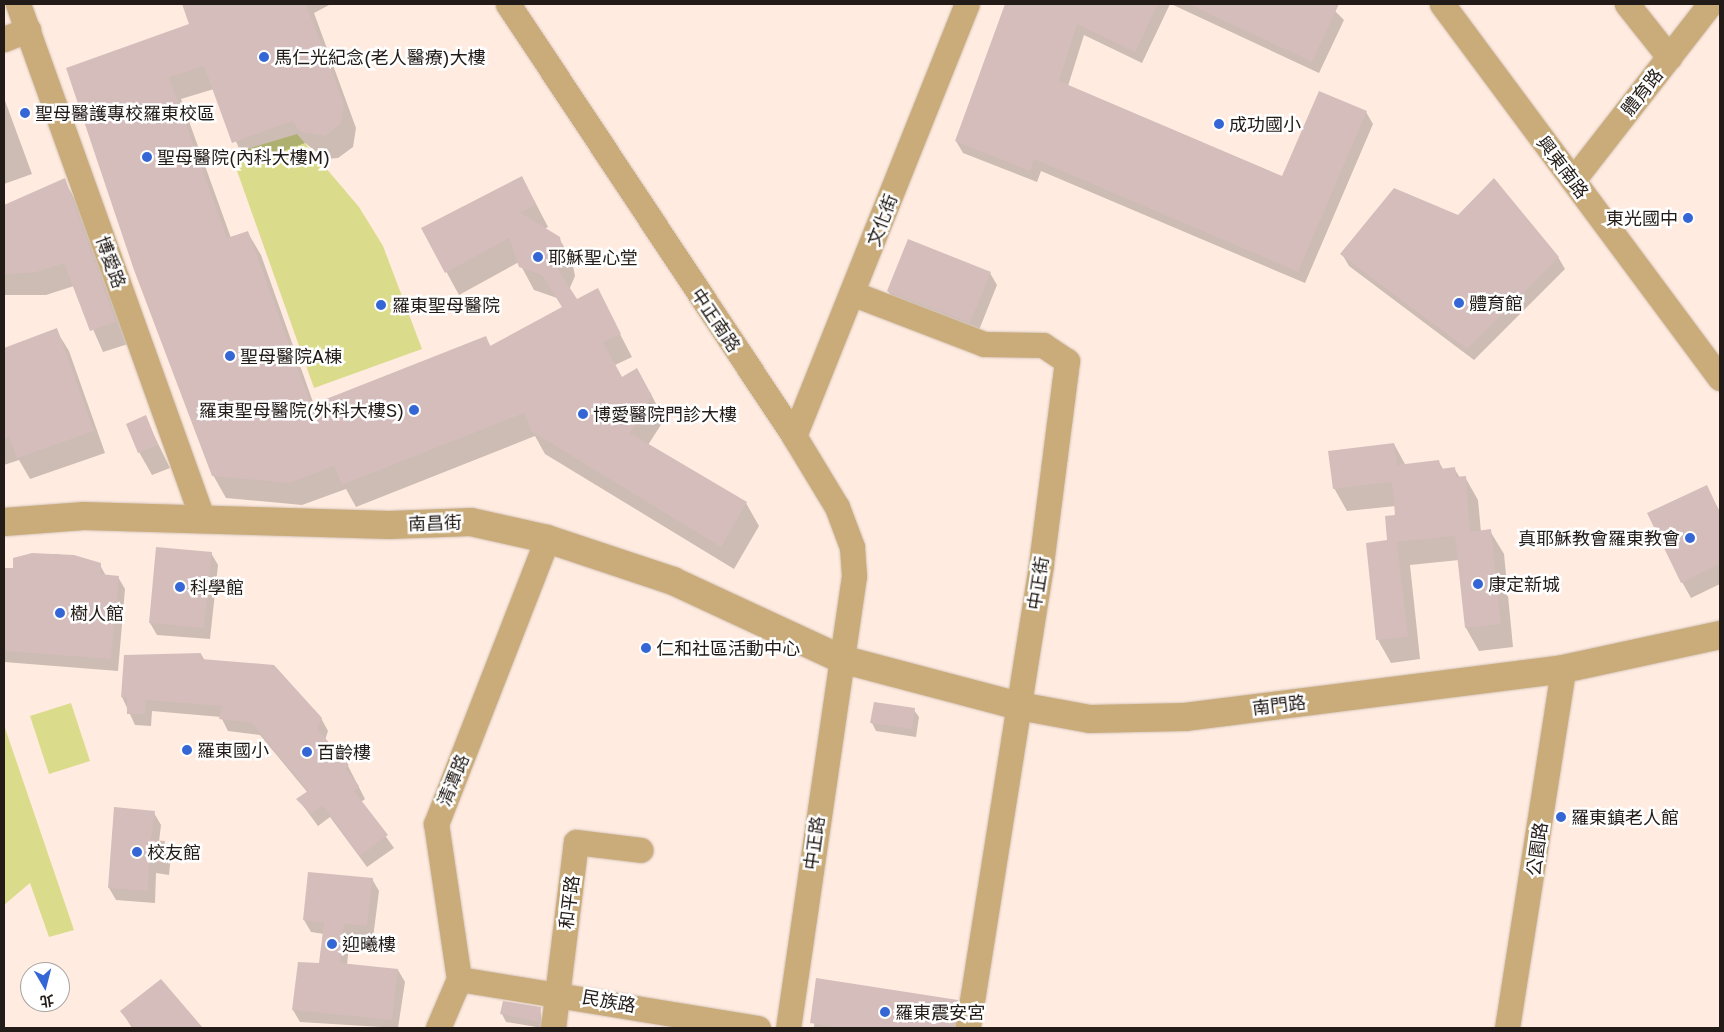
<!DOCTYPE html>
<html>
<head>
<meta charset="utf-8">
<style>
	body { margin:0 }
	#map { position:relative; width:1724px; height:1032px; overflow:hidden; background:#ffebe0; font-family:"Golos Text","Noto Sans TC",sans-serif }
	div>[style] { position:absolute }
	.green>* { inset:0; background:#dadc8b }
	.shadow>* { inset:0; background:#0003 }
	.building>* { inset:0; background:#d5bdbc }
	.roads { filter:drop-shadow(0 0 1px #d7c6bc) drop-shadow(0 0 1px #d7c6bc) }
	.minor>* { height:25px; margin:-12.5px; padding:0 12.5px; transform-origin:12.5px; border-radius:12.5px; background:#caac7a }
	.tertiary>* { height:28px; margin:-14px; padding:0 14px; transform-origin:14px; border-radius:14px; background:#caac7a }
	.dots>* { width:14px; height:14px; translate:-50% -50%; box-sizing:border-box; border:2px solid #fff; border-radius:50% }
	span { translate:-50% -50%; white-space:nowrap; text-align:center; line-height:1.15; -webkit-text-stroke:5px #fff; paint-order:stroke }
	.poi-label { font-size:18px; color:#221b17 }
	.left { translate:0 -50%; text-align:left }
	.right { translate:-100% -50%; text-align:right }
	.street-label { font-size:18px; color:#221b17 }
	.frame { position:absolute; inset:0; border:5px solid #221b17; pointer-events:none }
	.north { position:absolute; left:20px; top:962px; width:50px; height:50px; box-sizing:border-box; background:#fff; border:1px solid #a7a4a2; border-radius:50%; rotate:172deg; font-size:14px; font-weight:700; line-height:20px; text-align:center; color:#221b17 }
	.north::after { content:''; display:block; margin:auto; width:18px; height:22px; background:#3566d5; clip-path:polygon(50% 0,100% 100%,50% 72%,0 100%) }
</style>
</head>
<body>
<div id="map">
	<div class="green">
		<div style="clip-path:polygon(297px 134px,359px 207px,383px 246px,422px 349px,314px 388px,231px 154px)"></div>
		<div style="clip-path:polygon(71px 703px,90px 761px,49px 774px,30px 716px)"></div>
		<div style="clip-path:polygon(4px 725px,74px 930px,49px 937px,30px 883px,4px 905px)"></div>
	</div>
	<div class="shadow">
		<div style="clip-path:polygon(183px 4px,331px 4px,314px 13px,356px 128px,353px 147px,338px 158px,326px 159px,305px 143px,246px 165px,214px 89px,181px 99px,231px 238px,248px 233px,261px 255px,314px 405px,486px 338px,491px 347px,563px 308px,557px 298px,534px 290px,519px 262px,459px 295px,423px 229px,534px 200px,548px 227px,544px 229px,559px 238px,572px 261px,575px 276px,569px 290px,576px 301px,597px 290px,632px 357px,615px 365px,622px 378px,650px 392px,664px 420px,648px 445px,746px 503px,759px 526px,734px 569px,545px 454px,535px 436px,356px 507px,346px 489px,302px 505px,226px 498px,213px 475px,67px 69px,191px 25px)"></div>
		<div style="clip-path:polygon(1006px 4px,1170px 4px,1142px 63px,1084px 35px,1068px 86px,1283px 178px,1366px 112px,1373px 124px,1305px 283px,1041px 171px,1037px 182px,963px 153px,956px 141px)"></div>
		<div style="clip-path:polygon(1171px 4px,1328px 4px,1344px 20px,1319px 73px)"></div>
		<div style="clip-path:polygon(4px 98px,32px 174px,4px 184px)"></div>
		<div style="clip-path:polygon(64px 180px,76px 201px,128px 344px,103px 352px,74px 286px,46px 295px,4px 295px,4px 207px)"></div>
		<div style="clip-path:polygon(1342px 254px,1558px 257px,1565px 269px,1474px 360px,1349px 266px)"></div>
		<div style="clip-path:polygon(990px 273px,997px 285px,977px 335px,895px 303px,888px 291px)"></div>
		<div style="clip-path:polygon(56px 330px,69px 351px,105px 453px,30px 479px,19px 460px,4px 465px,4px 349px)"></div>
		<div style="clip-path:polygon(145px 417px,170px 468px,152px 475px,139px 452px)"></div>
		<div style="clip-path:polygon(1394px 444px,1406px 466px,1439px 462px,1443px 469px,1454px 468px,1460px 478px,1465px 477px,1478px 500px,1481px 532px,1490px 531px,1504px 554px,1513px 647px,1479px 651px,1466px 628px,1459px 560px,1410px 565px,1420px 659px,1391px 663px,1378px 640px,1396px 506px,1347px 511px,1334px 488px)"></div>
		<div style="clip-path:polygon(1706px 486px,1720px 512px,1720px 584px,1691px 598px,1682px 582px)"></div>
		<div style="clip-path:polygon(211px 553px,218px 565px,210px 639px,157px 635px,150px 623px)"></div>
		<div style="clip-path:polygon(32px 554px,57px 554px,100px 565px,106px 576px,118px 577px,125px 589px,118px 671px,4px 662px,4px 569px,14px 570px)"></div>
		<div style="clip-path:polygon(201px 654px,205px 661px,321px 718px,328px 731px,325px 740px,348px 766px,365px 799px,361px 802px,394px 848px,367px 867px,330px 817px,318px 826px,298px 799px,308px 793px,260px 735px,228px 731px,221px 717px,152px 711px,151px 726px,135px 725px,122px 697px)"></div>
		<div style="clip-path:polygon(914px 710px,919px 717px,916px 737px,876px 731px,872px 723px)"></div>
		<div style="clip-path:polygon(115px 808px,154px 813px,161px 825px,159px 842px,171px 855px,169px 875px,156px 873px,155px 903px,116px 900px,109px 888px)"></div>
		<div style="clip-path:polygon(310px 874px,372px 879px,379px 891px,373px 938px,350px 936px,347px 965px,398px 970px,405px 982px,398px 1028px,300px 1022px,293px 1010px,320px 965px,324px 934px,311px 932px,304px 920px)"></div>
		<div style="clip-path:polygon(817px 979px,957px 1001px,966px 1018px,966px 1028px,814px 1028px)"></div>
		<div style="clip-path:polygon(160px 981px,201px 1028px,132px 1028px,122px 1012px)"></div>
		<div style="clip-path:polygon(540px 1008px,543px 1028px,506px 1022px,502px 1014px)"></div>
	</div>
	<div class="building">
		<div style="clip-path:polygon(182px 4px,306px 4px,344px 104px,341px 124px,325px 136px,301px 132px,292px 121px,232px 143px,204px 66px,169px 77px,227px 238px,248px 231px,311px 405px,486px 336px,490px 346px,562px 307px,542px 275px,519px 267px,509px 238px,445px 273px,421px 228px,522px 176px,536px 204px,521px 213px,560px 237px,563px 253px,557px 268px,577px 299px,598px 288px,621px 334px,603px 342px,622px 377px,637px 368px,652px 396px,630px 433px,747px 502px,721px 547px,531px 431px,524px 413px,342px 485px,334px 466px,289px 483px,212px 476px,134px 270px,66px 68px,189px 24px)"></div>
		<div style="clip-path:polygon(1005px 4px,1158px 4px,1135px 52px,1077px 24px,1059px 81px,1282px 176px,1319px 91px,1367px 111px,1298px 272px,1034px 159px,1030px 171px,955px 141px)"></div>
		<div style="clip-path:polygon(1188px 4px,1339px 4px,1312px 62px)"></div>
		<div style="clip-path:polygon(65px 178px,116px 322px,90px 331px,64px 263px,33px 273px,4px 274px,4px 205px)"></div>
		<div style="clip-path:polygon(1494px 178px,1559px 257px,1467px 349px,1340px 254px,1394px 188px,1458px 215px)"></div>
		<div style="clip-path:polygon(908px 239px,991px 272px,970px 323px,887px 291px)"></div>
		<div style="clip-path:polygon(57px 328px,94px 431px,17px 458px,9px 437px,4px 439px,4px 348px)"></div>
		<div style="clip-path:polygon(146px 415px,158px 445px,138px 453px,126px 424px)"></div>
		<div style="clip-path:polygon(1394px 443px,1397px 465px,1439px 460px,1441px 469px,1455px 467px,1456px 477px,1466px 476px,1470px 532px,1491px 529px,1501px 624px,1465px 628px,1455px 536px,1397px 542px,1408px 637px,1376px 640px,1366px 543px,1387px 540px,1385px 516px,1395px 515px,1392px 482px,1333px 489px,1328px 451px)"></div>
		<div style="clip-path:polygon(1707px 485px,1720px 513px,1720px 564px,1681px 583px,1647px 513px)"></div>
		<div style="clip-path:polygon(156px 547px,212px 552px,204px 628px,149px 623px)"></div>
		<div style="clip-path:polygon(32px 553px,74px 555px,101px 563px,100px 574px,119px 576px,111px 659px,4px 651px,4px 568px,13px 568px,13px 558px)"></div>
		<div style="clip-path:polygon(201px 653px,201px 659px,274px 665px,322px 718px,317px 729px,349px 765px,345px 768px,359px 786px,354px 791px,388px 835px,360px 856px,322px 805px,311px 814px,296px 799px,308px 791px,252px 723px,219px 719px,222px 706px,146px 700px,145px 714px,127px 714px,127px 697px,121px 697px,124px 655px)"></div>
		<div style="clip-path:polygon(874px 702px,915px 708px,912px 729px,870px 723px)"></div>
		<div style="clip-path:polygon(114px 807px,155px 811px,151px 840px,165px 841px,162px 863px,149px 862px,148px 891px,108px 888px)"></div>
		<div style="clip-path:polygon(308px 872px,373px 878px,367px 926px,344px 924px,340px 963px,398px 969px,392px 1020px,292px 1010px,298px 962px,319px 963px,324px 923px,303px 920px)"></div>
		<div style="clip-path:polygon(816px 978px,958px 1000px,954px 1028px,840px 1028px,810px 1023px)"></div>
		<div style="clip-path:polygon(161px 979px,203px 1028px,134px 1028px,120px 1011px)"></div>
		<div style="clip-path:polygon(503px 1001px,541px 1007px,539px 1022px,500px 1014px)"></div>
	</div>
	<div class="roads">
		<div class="minor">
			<div style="left:18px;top:4px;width:548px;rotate:70.28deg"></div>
			<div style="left:508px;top:4px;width:518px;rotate:56.49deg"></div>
			<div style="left:794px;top:436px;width:83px;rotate:58.8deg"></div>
			<div style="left:837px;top:507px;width:43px;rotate:69.4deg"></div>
			<div style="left:852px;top:547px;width:29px;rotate:86deg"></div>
			<div style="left:854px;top:576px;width:457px;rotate:98.3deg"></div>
			<div style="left:1442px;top:4px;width:466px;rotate:53.4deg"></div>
			<div style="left:1627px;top:4px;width:68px;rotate:51.6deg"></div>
			<div style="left:4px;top:39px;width:26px;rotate:-21deg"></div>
			<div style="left:1573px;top:180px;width:223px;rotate:-52.1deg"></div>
			<div style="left:854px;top:294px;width:139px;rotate:21deg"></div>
			<div style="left:984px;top:344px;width:59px;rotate:1deg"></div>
			<div style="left:1043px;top:345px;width:29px;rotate:34deg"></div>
			<div style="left:1067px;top:361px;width:206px;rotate:97.3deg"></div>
			<div style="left:1041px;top:565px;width:469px;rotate:99deg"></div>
			<div style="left:794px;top:436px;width:465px;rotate:-68.2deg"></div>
			<div style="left:459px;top:979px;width:303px;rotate:9.3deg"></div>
			<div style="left:438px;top:1028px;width:53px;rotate:-66.8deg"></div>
			<div style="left:459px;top:979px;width:157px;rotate:-98.4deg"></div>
			<div style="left:436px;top:824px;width:306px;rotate:-68.7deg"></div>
			<div style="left:553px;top:1028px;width:187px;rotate:-83deg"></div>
			<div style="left:576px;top:842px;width:65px;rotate:7deg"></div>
			<div style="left:1507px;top:1028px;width:363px;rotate:-81.1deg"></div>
		</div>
		<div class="tertiary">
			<div style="left:4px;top:522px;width:80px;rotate:-4.3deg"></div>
			<div style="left:84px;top:516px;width:305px;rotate:1.7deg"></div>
			<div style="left:389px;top:525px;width:82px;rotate:-2.1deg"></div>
			<div style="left:471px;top:522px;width:78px;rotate:12.6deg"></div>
			<div style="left:547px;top:539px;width:133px;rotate:18.4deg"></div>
			<div style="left:673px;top:581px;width:185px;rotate:24.9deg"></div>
			<div style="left:841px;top:659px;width:184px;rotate:14.8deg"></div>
			<div style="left:1019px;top:706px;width:72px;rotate:10.4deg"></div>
			<div style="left:1090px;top:719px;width:95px;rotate:-1.2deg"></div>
			<div style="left:1185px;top:717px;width:381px;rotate:-7.2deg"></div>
			<div style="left:1563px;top:669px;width:161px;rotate:-12.2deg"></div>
		</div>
	</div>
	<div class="dots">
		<div style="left:264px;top:57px;background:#3566d5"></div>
		<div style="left:25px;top:113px;background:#3566d5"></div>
		<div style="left:1219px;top:124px;background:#3566d5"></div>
		<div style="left:147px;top:157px;background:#3566d5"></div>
		<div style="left:1688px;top:218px;background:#3566d5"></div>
		<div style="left:538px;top:257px;background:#3566d5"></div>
		<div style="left:1459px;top:303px;background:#3566d5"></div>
		<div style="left:381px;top:305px;background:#3566d5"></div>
		<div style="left:230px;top:356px;background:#3566d5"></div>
		<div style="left:414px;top:410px;background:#3566d5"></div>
		<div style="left:583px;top:414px;background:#3566d5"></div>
		<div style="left:1690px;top:538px;background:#3566d5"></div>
		<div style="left:1478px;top:584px;background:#3566d5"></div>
		<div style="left:180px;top:587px;background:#3566d5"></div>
		<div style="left:60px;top:613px;background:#3566d5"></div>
		<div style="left:646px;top:648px;background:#3566d5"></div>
		<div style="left:187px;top:750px;background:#3566d5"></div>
		<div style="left:307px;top:752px;background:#3566d5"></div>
		<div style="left:1561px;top:817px;background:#3566d5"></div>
		<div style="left:137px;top:852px;background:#3566d5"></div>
		<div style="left:332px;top:944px;background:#3566d5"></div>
		<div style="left:885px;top:1012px;background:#3566d5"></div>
	</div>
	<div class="poi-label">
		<span class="left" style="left:274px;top:57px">馬仁光紀念(老人醫療)大樓</span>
		<span class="left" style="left:35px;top:113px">聖母醫護專校羅東校區</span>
		<span class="left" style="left:1229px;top:124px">成功國小</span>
		<span class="left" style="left:157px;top:157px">聖母醫院(內科大樓M)</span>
		<span class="right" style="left:1678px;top:218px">東光國中</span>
		<span class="left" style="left:548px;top:257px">耶穌聖心堂</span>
		<span class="left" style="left:1469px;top:303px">體育館</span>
		<span class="left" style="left:392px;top:305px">羅東聖母醫院</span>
		<span class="left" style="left:240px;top:356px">聖母醫院A棟</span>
		<span class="right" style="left:404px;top:410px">羅東聖母醫院(外科大樓S)</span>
		<span class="left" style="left:593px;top:414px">博愛醫院門診大樓</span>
		<span class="right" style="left:1680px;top:538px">真耶穌教會羅東教會</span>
		<span class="left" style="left:1488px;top:584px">康定新城</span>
		<span class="left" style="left:190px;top:587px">科學館</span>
		<span class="left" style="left:70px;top:613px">樹人館</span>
		<span class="left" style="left:656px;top:648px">仁和社區活動中心</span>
		<span class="left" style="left:197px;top:750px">羅東國小</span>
		<span class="left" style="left:317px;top:752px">百齡樓</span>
		<span class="left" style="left:1571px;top:817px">羅東鎮老人館</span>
		<span class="left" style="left:147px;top:852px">校友館</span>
		<span class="left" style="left:342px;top:944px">迎曦樓</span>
		<span class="left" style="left:895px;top:1012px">羅東震安宮</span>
	</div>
	<div class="street-label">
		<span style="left:1642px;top:92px;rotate:-52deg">體育路</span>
		<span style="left:1563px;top:167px;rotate:53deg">興東南路</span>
		<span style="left:882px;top:220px;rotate:-69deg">文化街</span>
		<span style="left:111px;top:262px;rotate:70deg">博愛路</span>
		<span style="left:716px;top:320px;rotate:56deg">中正南路</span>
		<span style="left:435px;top:523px;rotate:-2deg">南昌街</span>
		<span style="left:1038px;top:583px;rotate:-81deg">中正街</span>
		<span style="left:1279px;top:705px;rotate:-7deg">南門路</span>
		<span style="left:453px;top:780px;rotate:-68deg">清潭路</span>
		<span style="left:814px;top:843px;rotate:-82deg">中正路</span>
		<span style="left:1537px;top:849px;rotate:-82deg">公園路</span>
		<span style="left:569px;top:902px;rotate:-83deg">和平路</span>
		<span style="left:609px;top:1001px;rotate:10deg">民族路</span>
	</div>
	<div class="frame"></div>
	<div class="north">北</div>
</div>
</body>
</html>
